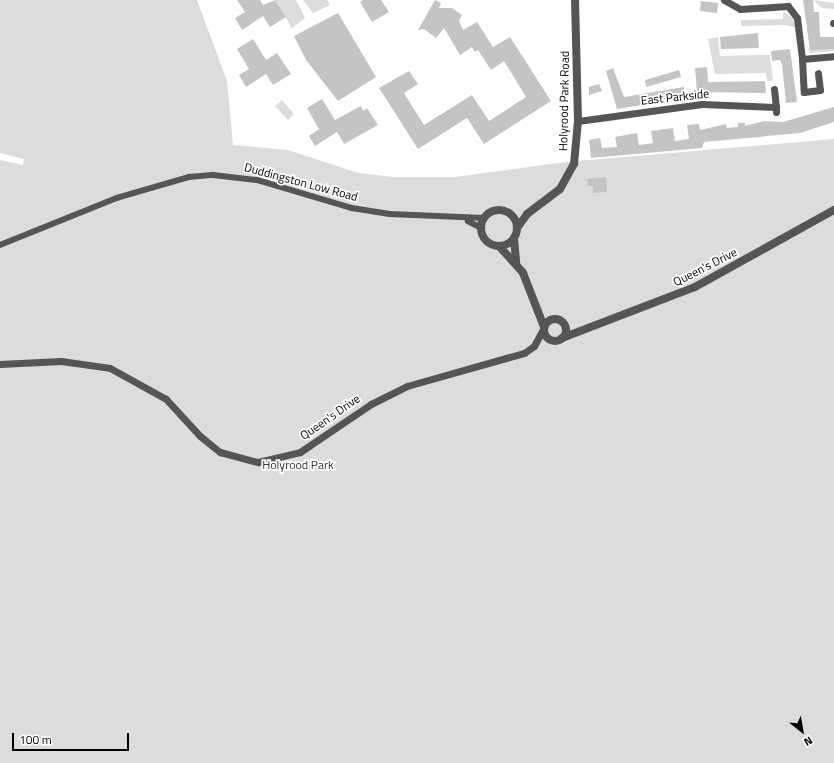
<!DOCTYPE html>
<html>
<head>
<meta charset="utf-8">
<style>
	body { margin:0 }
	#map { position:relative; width:834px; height:763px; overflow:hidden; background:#fff; font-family:"Titillium Web",sans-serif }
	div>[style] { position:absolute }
	.green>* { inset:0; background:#dcdcdc }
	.building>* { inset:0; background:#c4c4c4 }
	.pedestrian>* { height:5.5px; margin:-2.75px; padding:0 2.75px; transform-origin:2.75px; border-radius:2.75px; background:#555 }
	.minor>* { height:7px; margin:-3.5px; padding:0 3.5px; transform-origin:3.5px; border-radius:3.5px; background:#555 }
	.tertiary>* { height:8px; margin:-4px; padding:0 4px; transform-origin:4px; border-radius:4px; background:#555 }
	.tertiary>.ring { margin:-4px; padding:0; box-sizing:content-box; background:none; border:8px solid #555; border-radius:50% }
	span { translate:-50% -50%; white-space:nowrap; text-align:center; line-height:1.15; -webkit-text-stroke:3.5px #fff; paint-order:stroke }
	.street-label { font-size:12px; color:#000 }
	.park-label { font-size:12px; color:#333 }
	.north { position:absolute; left:782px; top:711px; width:40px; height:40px; -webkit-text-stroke:3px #fff; paint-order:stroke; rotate:149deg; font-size:11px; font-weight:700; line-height:16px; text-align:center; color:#000 }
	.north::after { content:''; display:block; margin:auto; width:14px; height:18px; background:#000; clip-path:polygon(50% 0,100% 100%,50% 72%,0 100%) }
	.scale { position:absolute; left:12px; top:733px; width:117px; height:18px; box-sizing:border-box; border:2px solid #000; border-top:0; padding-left:5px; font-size:12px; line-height:14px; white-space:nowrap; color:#000; -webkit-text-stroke:3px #fff; paint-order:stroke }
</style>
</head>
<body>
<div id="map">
	<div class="green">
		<div style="clip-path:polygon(0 0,197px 0,227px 81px,233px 145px,288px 150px,358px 173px,393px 177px,455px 177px,565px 162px,834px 139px,834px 763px,0 763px,0 160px,23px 165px,24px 159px,0 153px)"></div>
		<div style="clip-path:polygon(275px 0,296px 0,305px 18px,292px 28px)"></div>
		<div style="clip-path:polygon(303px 0,327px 0,330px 5px,313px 13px)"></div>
		<div style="clip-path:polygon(813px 0,834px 3px,834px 9px,822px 8px)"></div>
		<div style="clip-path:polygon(783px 12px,792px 17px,796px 28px,786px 25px,741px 26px,741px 20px,783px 19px)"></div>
		<div style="clip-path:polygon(718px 37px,720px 56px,770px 55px,773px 81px,767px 81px,766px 73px,715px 74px,708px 39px)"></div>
		<div style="clip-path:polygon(806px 44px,810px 50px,834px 48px,834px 51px,810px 53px)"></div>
		<div style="clip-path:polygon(282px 100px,294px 114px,288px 120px,275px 106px)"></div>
	</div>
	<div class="building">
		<div style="clip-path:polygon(237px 0,260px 0,263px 5px,275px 0,286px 17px,270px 27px,263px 16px,242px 30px,235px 18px,245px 12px)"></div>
		<div style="clip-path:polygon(363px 0,381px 0,389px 12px,372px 22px,360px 2px)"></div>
		<div style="clip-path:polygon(435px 0,441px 3px,439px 8px,452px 8px,462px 15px,459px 21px,463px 30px,477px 22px,493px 47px,510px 37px,551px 101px,484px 144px,467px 118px,418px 149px,379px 88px,409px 71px,418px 84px,404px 93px,424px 125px,472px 95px,489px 121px,526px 97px,504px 61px,491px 70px,478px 50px,475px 52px,472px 47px,460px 55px,444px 28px,436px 38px,424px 29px,418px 30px)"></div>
		<div style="clip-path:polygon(803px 0,813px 0,814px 12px,819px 12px,820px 37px,834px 37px,834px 49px,810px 50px)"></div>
		<div style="clip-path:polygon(701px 1px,718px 3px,717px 13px,700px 11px)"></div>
		<div style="clip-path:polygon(338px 13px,376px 77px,338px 101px,306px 60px,294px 36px)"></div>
		<div style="clip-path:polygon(758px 33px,759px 48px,721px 49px,720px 37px)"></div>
		<div style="clip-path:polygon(253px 39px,266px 60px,277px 53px,291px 74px,273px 85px,266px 74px,246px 87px,239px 75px,249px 69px,237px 49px)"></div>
		<div style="clip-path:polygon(790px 49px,797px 102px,786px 103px,782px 64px,780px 60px,772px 61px,771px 51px)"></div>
		<div style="clip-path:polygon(707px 67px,708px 82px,765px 81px,766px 93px,697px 92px,695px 68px)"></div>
		<div style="clip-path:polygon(613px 68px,624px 97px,684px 87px,685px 98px,617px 109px,606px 71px)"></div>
		<div style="clip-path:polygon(679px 70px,681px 77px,646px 87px,645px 80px)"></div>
		<div style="clip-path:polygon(599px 84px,602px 91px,589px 95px,589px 87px)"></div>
		<div style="clip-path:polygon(322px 99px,335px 120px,361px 106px,363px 111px,367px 108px,378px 125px,344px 144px,337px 132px,315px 146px,309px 136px,319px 129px,307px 108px)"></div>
		<div style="clip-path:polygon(834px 107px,834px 122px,800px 133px,704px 142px,702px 148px,591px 158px,589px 140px,600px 138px,602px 148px,617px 147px,615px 137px,637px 133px,639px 145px,653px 143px,651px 131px,673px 128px,675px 141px,689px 139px,687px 125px,699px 124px,700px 130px,726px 124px,727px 128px,738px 127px,738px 123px,745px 123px,745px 126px,764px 121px,783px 122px)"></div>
		<div style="clip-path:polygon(606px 177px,607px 192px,593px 193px,593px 186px,588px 186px,587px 179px)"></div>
	</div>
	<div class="pedestrian">
		<div style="left:468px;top:221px;width:16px;rotate:27deg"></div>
		<div style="left:0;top:245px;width:126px;rotate:-21.9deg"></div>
		<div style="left:117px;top:198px;width:75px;rotate:-16.3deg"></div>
		<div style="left:189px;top:177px;width:24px;rotate:-5deg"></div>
		<div style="left:213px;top:175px;width:44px;rotate:6.5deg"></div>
		<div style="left:257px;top:180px;width:99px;rotate:16.4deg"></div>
		<div style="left:352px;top:208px;width:38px;rotate:9deg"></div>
		<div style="left:390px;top:214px;width:94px;rotate:2.4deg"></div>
	</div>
	<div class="minor">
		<div style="left:724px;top:0;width:18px;rotate:29deg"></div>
		<div style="left:740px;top:9px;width:48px;rotate:-3.6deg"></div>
		<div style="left:788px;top:6px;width:15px;rotate:53deg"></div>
		<div style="left:797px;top:18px;width:41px;rotate:83deg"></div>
		<div style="left:802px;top:59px;width:32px;rotate:-5deg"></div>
		<div style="left:833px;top:23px;width:1px"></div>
		<div style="left:802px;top:59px;width:33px;rotate:87deg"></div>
		<div style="left:804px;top:92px;width:16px;rotate:-7deg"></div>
		<div style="left:820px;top:90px;width:17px;rotate:-97deg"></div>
		<div style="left:774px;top:89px;width:18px;rotate:84deg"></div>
		<div style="left:578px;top:121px;width:125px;rotate:-7.8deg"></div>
		<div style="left:702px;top:104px;width:74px;rotate:2.3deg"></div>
		<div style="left:776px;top:107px;width:5px;rotate:90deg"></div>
		<div style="left:0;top:364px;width:61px;rotate:-2.8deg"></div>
		<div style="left:61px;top:361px;width:49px;rotate:8.1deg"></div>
		<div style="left:110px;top:368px;width:64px;rotate:29deg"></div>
		<div style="left:166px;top:399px;width:50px;rotate:47.4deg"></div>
		<div style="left:200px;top:436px;width:26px;rotate:39deg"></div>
		<div style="left:220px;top:452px;width:39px;rotate:15deg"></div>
		<div style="left:258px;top:462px;width:43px;rotate:-13.4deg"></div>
		<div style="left:300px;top:452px;width:86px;rotate:-34.1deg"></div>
		<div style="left:371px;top:404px;width:40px;rotate:-26.6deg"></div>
		<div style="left:407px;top:386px;width:122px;rotate:-15.8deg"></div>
		<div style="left:524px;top:353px;width:12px;rotate:-35deg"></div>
		<div style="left:534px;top:346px;width:19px;rotate:-62deg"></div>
	</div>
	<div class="tertiary">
		<div class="ring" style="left:481px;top:210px;width:28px;height:28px"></div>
		<div style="left:517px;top:228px;width:17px;rotate:-54deg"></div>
		<div style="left:527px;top:214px;width:41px;rotate:-37.1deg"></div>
		<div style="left:560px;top:189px;width:29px;rotate:-61deg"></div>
		<div style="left:574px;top:164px;width:43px;rotate:-84.7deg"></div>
		<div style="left:578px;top:121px;width:121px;rotate:-91.4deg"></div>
		<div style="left:514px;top:238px;width:25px;rotate:85deg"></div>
		<div style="left:499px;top:246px;width:36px;rotate:48deg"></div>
		<div style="left:523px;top:273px;width:58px;rotate:68.7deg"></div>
		<div class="ring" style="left:544px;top:319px;width:14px;height:14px"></div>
		<div style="left:562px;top:338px;width:142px;rotate:-21deg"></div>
		<div style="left:695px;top:287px;width:159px;rotate:-29deg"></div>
	</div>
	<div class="street-label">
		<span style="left:675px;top:97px;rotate:-6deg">East Parkside</span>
		<span style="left:564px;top:101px;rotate:-89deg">Holyrood Park Road</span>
		<span style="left:301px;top:182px;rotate:15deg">Duddingston Low Road</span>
		<span style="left:705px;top:267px;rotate:-27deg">Queen's Drive</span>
		<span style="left:330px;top:417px;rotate:-35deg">Queen's Drive</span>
	</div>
	<div class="park-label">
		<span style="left:298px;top:465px">Holyrood Park</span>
	</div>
	<div class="north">N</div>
	<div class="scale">100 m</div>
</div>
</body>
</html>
